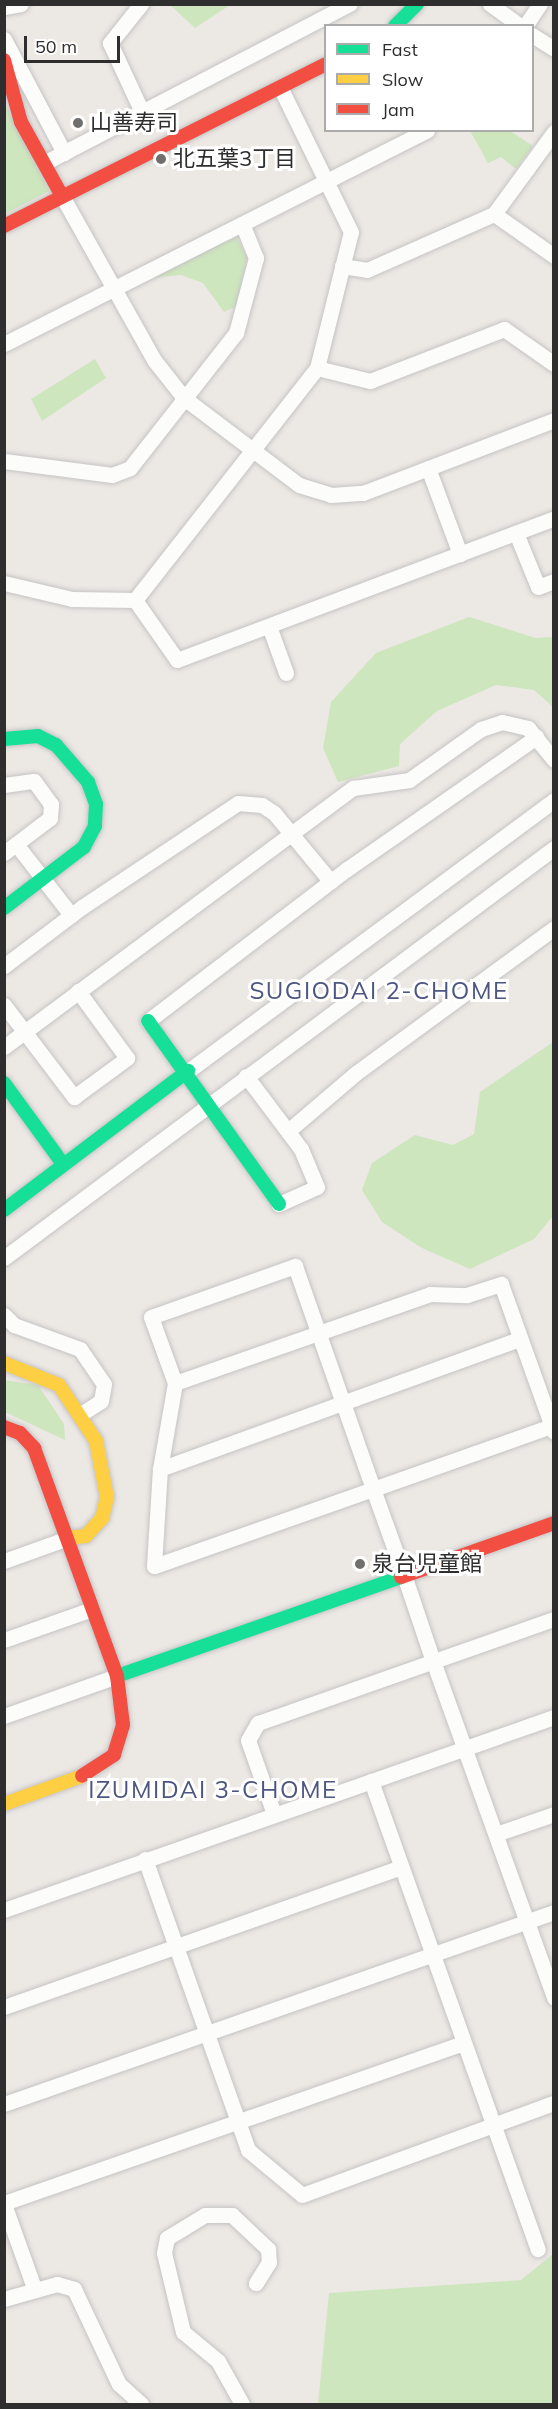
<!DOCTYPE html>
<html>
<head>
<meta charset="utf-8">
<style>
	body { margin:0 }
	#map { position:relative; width:558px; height:2409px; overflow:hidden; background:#ece8e4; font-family:Mulish,"Noto Sans JP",sans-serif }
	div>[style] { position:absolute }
	.green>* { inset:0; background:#cee6be }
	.roads { filter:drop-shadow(0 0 2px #c5c4c5) drop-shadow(0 0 2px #c5c4c5) }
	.street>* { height:15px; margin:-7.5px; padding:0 7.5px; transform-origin:7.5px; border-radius:7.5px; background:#fcfcfb }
	.fast>* { height:14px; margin:-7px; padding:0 7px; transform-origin:7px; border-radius:7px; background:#16e098 }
	.slow>* { height:14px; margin:-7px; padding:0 7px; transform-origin:7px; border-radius:7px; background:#ffcf43 }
	.jam>* { height:14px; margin:-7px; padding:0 7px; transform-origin:7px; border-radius:7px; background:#f24e42 }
	.dots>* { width:16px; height:16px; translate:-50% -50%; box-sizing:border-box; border:3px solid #fff; border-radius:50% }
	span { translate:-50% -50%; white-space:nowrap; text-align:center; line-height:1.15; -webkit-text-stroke:6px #fff; paint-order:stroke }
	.poi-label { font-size:22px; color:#2e2e2e }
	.left { translate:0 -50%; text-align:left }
	.neighbourhood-label { font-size:24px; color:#4d5680; letter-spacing:1.5px }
	.frame { position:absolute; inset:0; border:6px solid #2e2e2e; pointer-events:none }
	.legend { position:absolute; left:324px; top:24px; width:210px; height:108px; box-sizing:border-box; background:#fff; border:2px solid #ababab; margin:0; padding:8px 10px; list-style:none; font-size:18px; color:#2e2e2e }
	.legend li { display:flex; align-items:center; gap:12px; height:30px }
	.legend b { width:30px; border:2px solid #ababab }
	.scale { position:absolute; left:24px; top:36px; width:96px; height:27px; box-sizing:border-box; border:3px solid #2e2e2e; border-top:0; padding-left:8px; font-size:18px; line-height:21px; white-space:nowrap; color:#2e2e2e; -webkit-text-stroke:4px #fff; paint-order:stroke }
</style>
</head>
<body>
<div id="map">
	<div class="green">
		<div style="clip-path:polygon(170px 5px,230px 5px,195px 28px)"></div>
		<div style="clip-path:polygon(4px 101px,49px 191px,5px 214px,4px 214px)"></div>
		<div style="clip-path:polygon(470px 131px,510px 131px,533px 146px,516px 169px,501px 157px,488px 163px)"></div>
		<div style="clip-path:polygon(228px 236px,237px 238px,247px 257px,237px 306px,224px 312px,203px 283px,181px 275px,151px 278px)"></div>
		<div style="clip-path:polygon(95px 359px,106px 378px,42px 421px,31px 399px)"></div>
		<div style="clip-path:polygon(469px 617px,536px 638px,553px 637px,553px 707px,534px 690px,496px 685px,437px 711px,400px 744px,399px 766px,338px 782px,323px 748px,331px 702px,376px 653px)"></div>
		<div style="clip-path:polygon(553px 1042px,553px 1216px,534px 1239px,470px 1269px,422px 1248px,382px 1222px,362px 1190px,372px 1163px,415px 1135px,453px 1145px,474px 1134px,480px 1092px)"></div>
		<div style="clip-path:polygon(4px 1380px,38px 1385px,64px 1424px,65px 1440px,5px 1412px)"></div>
		<div style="clip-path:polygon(553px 2254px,553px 2404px,318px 2404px,329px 2293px,521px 2280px)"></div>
	</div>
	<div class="roads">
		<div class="street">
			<div style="left:141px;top:4px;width:50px;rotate:128.5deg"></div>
			<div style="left:110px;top:43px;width:78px;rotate:65.1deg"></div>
			<div style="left:490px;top:4px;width:37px;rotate:36deg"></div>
			<div style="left:4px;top:7px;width:17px;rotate:-10deg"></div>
			<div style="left:525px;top:26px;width:27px;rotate:-56deg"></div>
			<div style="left:532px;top:35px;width:26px;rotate:32deg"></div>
			<div style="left:4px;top:39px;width:129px;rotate:62.2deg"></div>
			<div style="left:44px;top:163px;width:345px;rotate:-27.5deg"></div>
			<div style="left:62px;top:196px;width:188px;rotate:60.7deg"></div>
			<div style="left:154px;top:360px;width:48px;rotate:51.7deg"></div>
			<div style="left:184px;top:398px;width:144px;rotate:37.1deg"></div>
			<div style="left:299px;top:485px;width:34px;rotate:17deg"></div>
			<div style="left:331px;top:495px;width:32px;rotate:-4deg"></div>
			<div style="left:363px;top:493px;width:204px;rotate:-20.9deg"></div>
			<div style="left:494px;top:214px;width:73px;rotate:35deg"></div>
			<div style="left:342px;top:266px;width:25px;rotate:9deg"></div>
			<div style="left:367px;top:270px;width:139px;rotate:-23.8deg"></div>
			<div style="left:494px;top:214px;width:102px;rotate:-53.8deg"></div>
			<div style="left:4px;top:344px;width:474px;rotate:-26.8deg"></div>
			<div style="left:317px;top:368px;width:55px;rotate:13.8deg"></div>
			<div style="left:370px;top:381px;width:144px;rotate:-21.2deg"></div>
			<div style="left:504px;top:329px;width:61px;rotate:35deg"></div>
			<div style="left:4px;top:461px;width:109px;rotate:7.4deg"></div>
			<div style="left:112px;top:475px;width:19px;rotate:-21deg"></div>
			<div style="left:130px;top:468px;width:172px;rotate:-51.9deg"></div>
			<div style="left:236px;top:333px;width:78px;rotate:-75.1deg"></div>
			<div style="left:256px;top:258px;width:37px;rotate:-112deg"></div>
			<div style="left:428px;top:468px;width:92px;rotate:69.6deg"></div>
			<div style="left:516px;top:533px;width:58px;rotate:67.8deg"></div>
			<div style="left:538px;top:587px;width:17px;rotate:-21deg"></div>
			<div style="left:4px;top:583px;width:70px;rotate:13.2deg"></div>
			<div style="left:72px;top:599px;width:63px;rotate:0.9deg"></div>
			<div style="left:135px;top:600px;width:295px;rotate:-51.9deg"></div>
			<div style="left:317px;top:368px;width:140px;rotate:-76deg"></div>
			<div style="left:351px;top:232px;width:161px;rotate:-116.1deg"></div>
			<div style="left:135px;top:600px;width:73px;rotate:55deg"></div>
			<div style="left:177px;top:660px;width:403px;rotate:-20.6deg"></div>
			<div style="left:269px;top:626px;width:50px;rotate:70.1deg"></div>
			<div style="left:4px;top:785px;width:30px;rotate:-8deg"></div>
			<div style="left:34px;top:781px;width:29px;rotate:54deg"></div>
			<div style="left:51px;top:804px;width:14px;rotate:94deg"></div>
			<div style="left:50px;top:818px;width:58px;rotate:142.7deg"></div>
			<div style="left:16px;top:844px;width:90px;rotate:52.2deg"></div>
			<div style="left:4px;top:966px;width:98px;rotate:-37.1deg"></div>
			<div style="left:82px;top:907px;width:187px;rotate:-33.7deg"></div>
			<div style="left:238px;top:803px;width:24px;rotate:5deg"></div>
			<div style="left:262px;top:805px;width:14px;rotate:34deg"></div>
			<div style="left:274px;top:813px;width:89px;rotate:50.4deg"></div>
			<div style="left:4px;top:1005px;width:116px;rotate:52.7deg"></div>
			<div style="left:74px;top:1097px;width:66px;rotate:-36.3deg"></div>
			<div style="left:127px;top:1058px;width:83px;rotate:-126.2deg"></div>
			<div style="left:148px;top:1021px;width:250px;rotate:-37.4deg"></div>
			<div style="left:347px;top:869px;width:231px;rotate:-34.9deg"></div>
			<div style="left:4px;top:1047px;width:435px;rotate:-36.6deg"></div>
			<div style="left:353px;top:788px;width:57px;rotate:-8.1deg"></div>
			<div style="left:409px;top:780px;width:88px;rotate:-35.3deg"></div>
			<div style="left:481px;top:729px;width:22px;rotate:-18deg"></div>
			<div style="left:502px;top:722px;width:27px;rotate:13deg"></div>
			<div style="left:528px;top:728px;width:41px;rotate:50.9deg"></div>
			<div style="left:188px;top:1071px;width:455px;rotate:-36.5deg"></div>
			<div style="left:246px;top:1076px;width:91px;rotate:53deg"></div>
			<div style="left:301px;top:1149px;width:41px;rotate:67.2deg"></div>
			<div style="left:317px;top:1187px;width:42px;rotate:155.9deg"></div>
			<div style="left:288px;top:1131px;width:89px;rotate:-40.5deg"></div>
			<div style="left:356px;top:1073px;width:245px;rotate:-36.2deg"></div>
			<div style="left:4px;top:1258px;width:686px;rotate:-36.7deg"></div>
			<div style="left:4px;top:1315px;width:14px;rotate:45deg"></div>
			<div style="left:14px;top:1325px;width:70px;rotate:20deg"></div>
			<div style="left:80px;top:1349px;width:42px;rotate:55.6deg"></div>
			<div style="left:104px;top:1384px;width:17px;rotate:100deg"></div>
			<div style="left:101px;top:1401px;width:24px;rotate:147deg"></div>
			<div style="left:175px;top:1383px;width:270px;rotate:-19.2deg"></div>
			<div style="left:430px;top:1294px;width:37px;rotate:2deg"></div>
			<div style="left:467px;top:1295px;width:36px;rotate:-18deg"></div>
			<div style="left:501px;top:1284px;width:157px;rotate:70.3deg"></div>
			<div style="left:554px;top:1425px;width:192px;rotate:160.5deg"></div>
			<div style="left:373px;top:1489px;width:232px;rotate:160.6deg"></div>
			<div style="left:154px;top:1566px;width:97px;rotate:-86.5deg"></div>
			<div style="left:160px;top:1469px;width:87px;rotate:-80.1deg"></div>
			<div style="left:175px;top:1383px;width:70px;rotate:-110deg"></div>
			<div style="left:151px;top:1317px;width:153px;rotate:-19.5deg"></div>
			<div style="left:295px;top:1266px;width:236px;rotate:70.7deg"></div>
			<div style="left:373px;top:1489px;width:91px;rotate:70.2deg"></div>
			<div style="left:404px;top:1575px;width:91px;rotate:71.4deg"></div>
			<div style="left:433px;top:1661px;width:358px;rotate:70.2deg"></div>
			<div style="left:160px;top:1469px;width:383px;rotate:-19.9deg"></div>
			<div style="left:4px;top:1561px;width:68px;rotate:-19.8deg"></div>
			<div style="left:4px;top:1640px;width:93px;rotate:-19.4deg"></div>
			<div style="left:4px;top:1716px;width:120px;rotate:-19.5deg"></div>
			<div style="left:371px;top:1781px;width:497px;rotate:70.4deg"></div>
			<div style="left:274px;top:1814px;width:78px;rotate:-109.4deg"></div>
			<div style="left:248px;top:1740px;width:20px;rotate:-60deg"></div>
			<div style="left:258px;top:1723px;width:314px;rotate:-19.4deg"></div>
			<div style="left:496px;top:1834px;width:61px;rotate:-19deg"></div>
			<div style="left:145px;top:1859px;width:309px;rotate:70.5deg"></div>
			<div style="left:248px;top:2150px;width:70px;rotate:39.8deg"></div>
			<div style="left:302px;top:2195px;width:268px;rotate:-20.1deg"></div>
			<div style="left:4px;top:1910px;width:583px;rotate:-19.34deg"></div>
			<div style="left:4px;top:2007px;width:421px;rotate:-19.4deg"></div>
			<div style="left:4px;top:2104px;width:583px;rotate:-19.24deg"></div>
			<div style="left:4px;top:2203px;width:486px;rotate:-19.2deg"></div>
			<div style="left:4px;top:2204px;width:89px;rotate:70.3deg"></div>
			<div style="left:4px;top:2299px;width:55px;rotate:-15.8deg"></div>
			<div style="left:57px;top:2284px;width:18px;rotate:16deg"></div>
			<div style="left:74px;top:2289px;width:105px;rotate:64.7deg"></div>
			<div style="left:119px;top:2384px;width:30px;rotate:42deg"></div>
			<div style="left:242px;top:2404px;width:49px;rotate:-119.2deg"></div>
			<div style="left:218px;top:2361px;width:45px;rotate:-140.4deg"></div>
			<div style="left:183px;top:2332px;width:81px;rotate:-103.5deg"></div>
			<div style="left:164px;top:2253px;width:15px;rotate:-79deg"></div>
			<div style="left:167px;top:2238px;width:44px;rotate:-31.2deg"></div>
			<div style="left:205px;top:2215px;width:27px"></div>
			<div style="left:232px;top:2215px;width:50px;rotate:43.4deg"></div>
			<div style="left:268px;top:2249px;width:13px;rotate:86deg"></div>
			<div style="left:269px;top:2262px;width:25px;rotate:122deg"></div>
		</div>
		<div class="fast">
			<div style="left:395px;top:26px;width:31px;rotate:-45deg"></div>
			<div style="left:4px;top:739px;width:34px;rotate:-5deg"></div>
			<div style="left:38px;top:736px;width:20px;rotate:27deg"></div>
			<div style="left:56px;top:745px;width:49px;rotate:49.1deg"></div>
			<div style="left:88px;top:782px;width:23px;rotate:70deg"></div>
			<div style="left:96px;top:804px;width:22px;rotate:93deg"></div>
			<div style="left:95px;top:826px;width:24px;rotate:118deg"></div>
			<div style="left:84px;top:847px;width:101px;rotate:142.7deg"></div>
			<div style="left:148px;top:1021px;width:225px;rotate:54.4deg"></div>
			<div style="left:4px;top:1083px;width:100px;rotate:53.9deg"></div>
			<div style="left:4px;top:1210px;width:231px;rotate:-37.1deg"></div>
			<div style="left:117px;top:1676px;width:301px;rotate:-19.2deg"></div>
		</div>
		<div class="slow">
			<div style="left:4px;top:1363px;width:59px;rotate:21.8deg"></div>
			<div style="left:59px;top:1385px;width:67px;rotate:56.5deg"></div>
			<div style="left:96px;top:1441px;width:57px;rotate:78.9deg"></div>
			<div style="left:107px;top:1497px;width:22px;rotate:103deg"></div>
			<div style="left:102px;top:1518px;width:24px;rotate:132deg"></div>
			<div style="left:86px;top:1536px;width:18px;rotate:174deg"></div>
			<div style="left:4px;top:1804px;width:83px;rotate:-19.7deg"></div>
		</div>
		<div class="jam">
			<div style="left:4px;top:60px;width:64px;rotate:74.7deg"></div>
			<div style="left:21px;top:122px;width:85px;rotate:61deg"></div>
			<div style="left:4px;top:226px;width:360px;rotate:-26.7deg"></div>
			<div style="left:4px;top:1427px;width:17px;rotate:21deg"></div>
			<div style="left:20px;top:1433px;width:21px;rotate:47deg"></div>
			<div style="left:34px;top:1448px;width:243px;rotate:70deg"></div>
			<div style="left:117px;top:1676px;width:49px;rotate:83deg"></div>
			<div style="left:123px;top:1725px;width:31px;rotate:107deg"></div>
			<div style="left:114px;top:1755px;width:38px;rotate:147deg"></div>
			<div style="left:401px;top:1577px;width:162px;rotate:-19.4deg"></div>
		</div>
	</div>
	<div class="dots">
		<div style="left:78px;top:123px;background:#706f6e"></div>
		<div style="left:161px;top:159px;background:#706f6e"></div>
		<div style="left:360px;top:1564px;background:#706f6e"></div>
	</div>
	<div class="poi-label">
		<span class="left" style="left:90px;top:123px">山善寿司</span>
		<span class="left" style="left:173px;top:159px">北五葉3丁目</span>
		<span class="left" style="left:372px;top:1564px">泉台児童館</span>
	</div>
	<div class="neighbourhood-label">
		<span style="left:379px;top:991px">SUGIODAI 2-CHOME</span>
		<span style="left:213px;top:1790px">IZUMIDAI 3-CHOME</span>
	</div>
	<div class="frame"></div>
	<ul class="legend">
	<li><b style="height:8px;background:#16e098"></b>Fast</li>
	<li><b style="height:8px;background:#ffcf43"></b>Slow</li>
	<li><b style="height:8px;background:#f24e42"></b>Jam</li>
	</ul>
	<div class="scale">50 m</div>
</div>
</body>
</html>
